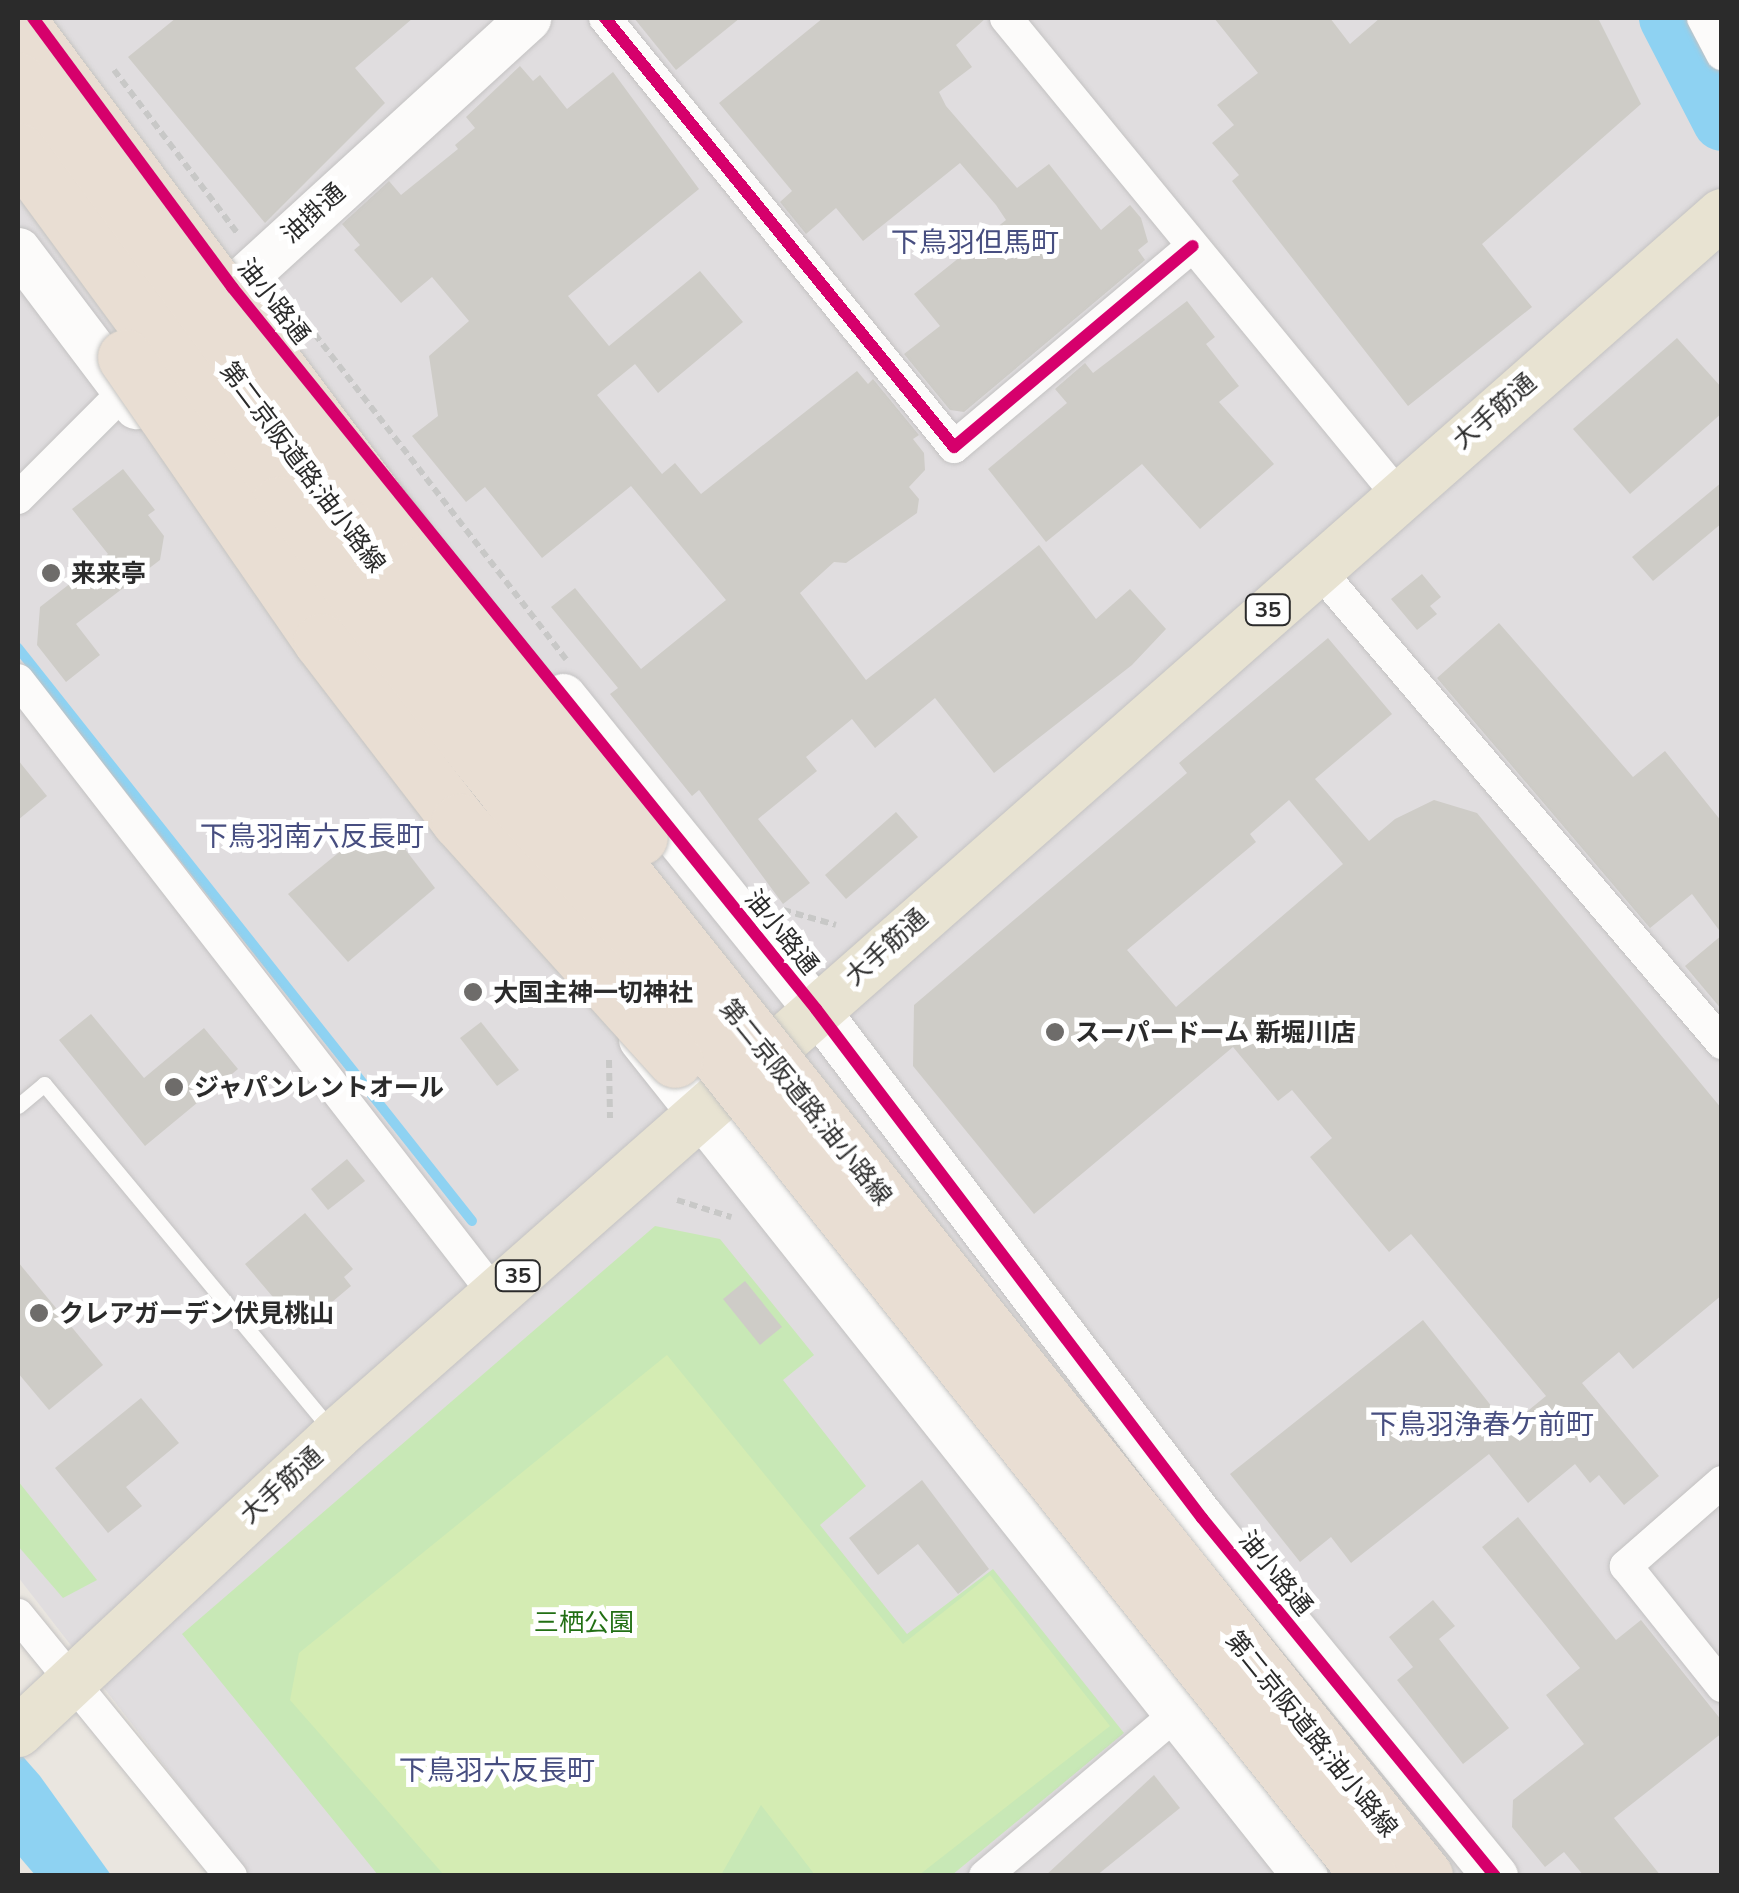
<!DOCTYPE html>
<html>
<head>
<meta charset="utf-8">
<style>
	body { margin:0 }
	#map { position:relative; width:1739px; height:1893px; overflow:hidden; background:#eae6e0; font-family:Mulish,"Noto Sans JP",sans-serif }
	div>[style] { position:absolute }
	.industrial>* { inset:0; background:#e0dddf }
	.green>* { inset:0; background:#c8e8b6 }
	.pitch>* { inset:0; background:#d4ecb3 }
	.water>* { inset:0; background:#8ed2f2 }
	.stream>* { height:10px; margin:-5px; padding:0 5px; transform-origin:5px; border-radius:5px; background:#8ed2f2 }
	.river>* { height:58px; margin:-29px; padding:0 29px; transform-origin:29px; border-radius:29px; background:#8ed2f2 }
	.building>* { inset:0; background:#ceccc7 }
	.path>* { height:6px; margin-top:-3px; transform-origin:0; background:repeating-linear-gradient(90deg,#c8c8c7 0 8px,transparent 0 13px) }
	.roads { filter:drop-shadow(0 0 2px #c3c2c2) drop-shadow(0 0 2px #c3c2c2) }
	.lane>* { height:15px; margin:-7.5px; padding:0 7.5px; transform-origin:7.5px; border-radius:7.5px; background:#fcfbfa }
	.street>* { height:32px; margin:-16px; padding:0 16px; transform-origin:16px; border-radius:16px; background:#fcfbfa }
	.secondary>* { height:45px; margin:-22.5px; padding:0 22.5px; transform-origin:22.5px; border-radius:22.5px; background:#fcfbfa }
	.primary>* { height:50px; margin:-25px; padding:0 25px; transform-origin:25px; border-radius:25px; background:#e8e3d2 }
	.bridges { filter:drop-shadow(0 0 2px #c5c4c1) drop-shadow(0 0 2px #c5c4c1) }
	.highway-bridge>* { height:55px; margin:-27.5px; padding:0 27.5px; transform-origin:27.5px; border-radius:27.5px; background:#e9ded3 }
	.cycleway>* { height:12px; margin:-6px; padding:0 6px; transform-origin:6px; border-radius:6px; background:#d6006c }
	.dots>* { width:28px; height:28px; translate:-50% -50%; box-sizing:border-box; border:5px solid #fff; border-radius:50% }
	span { translate:-50% -50%; white-space:nowrap; text-align:center; line-height:1.15; -webkit-text-stroke:10px #fff; paint-order:stroke }
	.shield-label span { padding:2px 8px; background:#fff; border:2px solid; border-radius:8px; -webkit-text-stroke-width:0 }
	.shield-label { font-size:22px; color:#2b2b2b; font-weight:700 }
	.street-label { font-size:25px; color:#2b2b2b }
	.poi-label { font-size:25px; color:#2b2b2b; font-weight:700 }
	.left { translate:0 -50%; text-align:left }
	.park-label { font-size:25px; color:#226f14 }
	.neighbourhood-label { font-size:28px; color:#474e80 }
	.frame { position:absolute; inset:0; border:20px solid #2b2b2b; pointer-events:none }
</style>
</head>
<body>
<div id="map">
	<div class="industrial">
		<div style="clip-path:polygon(18px 18px,1721px 18px,1721px 1875px,249px 1875px,18px 1577px)"></div>
	</div>
	<div class="green">
		<div style="clip-path:polygon(655px 1226px,720px 1239px,814px 1355px,783px 1380px,866px 1486px,820px 1525px,907px 1634px,993px 1569px,1124px 1733px,952px 1875px,378px 1875px,182px 1634px)"></div>
		<div style="clip-path:polygon(18px 1481px,97px 1580px,63px 1598px,18px 1546px)"></div>
	</div>
	<div class="pitch">
		<div style="clip-path:polygon(667px 1355px,903px 1644px,990px 1575px,1110px 1726px,919px 1875px,815px 1875px,761px 1805px,721px 1875px,444px 1875px,290px 1700px,299px 1653px)"></div>
	</div>
	<div class="water">
		<div style="clip-path:polygon(18px 1751px,40px 1776px,111px 1875px,35px 1875px,18px 1855px)"></div>
	</div>
	<div class="stream">
		<div style="left:18px;top:648px;width:731px;rotate:51.61deg"></div>
	</div>
	<div class="river">
		<div style="left:1668px;top:18px;width:117px;rotate:62.6deg"></div>
	</div>
	<div class="building">
		<div style="clip-path:polygon(176px 18px,413px 18px,355px 68px,385px 103px,265px 223px,128px 57px)"></div>
		<div style="clip-path:polygon(634px 18px,740px 18px,676px 70px)"></div>
		<div style="clip-path:polygon(823px 18px,986px 18px,956px 45px,972px 67px,939px 92px,946px 106px,1017px 188px,1049px 164px,1101px 230px,1130px 205px,1141px 218px,1148px 242px,1138px 250px,1145px 260px,964px 412px,950px 410px,904px 354px,940px 326px,914px 294px,1006px 220px,996px 205px,960px 163px,863px 241px,836px 208px,806px 234px,780px 202px,792px 191px,719px 103px)"></div>
		<div style="clip-path:polygon(1214px 18px,1330px 18px,1350px 44px,1380px 18px,1598px 18px,1641px 104px,1482px 244px,1532px 307px,1408px 406px,1232px 181px,1239px 175px,1212px 143px,1234px 125px,1217px 105px,1258px 73px)"></div>
		<div style="clip-path:polygon(520px 66px,533px 81px,540px 75px,567px 109px,613px 72px,699px 189px,568px 296px,609px 346px,700px 271px,743px 322px,658px 393px,635px 364px,597px 395px,662px 474px,675px 463px,701px 494px,857px 371px,868px 384px,873px 379px,919px 435px,913px 439px,924px 453px,925px 470px,909px 487px,919px 499px,917px 513px,846px 563px,834px 562px,800px 593px,866px 680px,1039px 545px,1096px 619px,1130px 589px,1166px 629px,1132px 665px,994px 773px,935px 698px,875px 748px,852px 719px,806px 757px,817px 771px,758px 819px,810px 883px,783px 904px,699px 790px,692px 796px,610px 694px,618px 688px,551px 607px,575px 588px,641px 669px,726px 600px,631px 486px,542px 558px,485px 487px,466px 502px,412px 436px,438px 416px,429px 356px,469px 321px,432px 277px,401px 303px,354px 250px,360px 245px,342px 224px,389px 181px,401px 195px,458px 149px,455px 145px,475px 128px,466px 117px)"></div>
		<div style="clip-path:polygon(1187px 301px,1215px 337px,1206px 344px,1239px 386px,1219px 402px,1274px 464px,1200px 529px,1142px 464px,1046px 542px,988px 469px,1067px 403px,1055px 389px,1085px 363px,1093px 373px)"></div>
		<div style="clip-path:polygon(1677px 338px,1722px 388px,1722px 413px,1630px 494px,1573px 429px)"></div>
		<div style="clip-path:polygon(123px 469px,155px 510px,148px 515px,164px 536px,160px 560px,76px 624px,100px 655px,66px 682px,37px 645px,40px 607px,108px 554px,72px 509px)"></div>
		<div style="clip-path:polygon(1722px 482px,1722px 523px,1653px 581px,1632px 557px)"></div>
		<div style="clip-path:polygon(1422px 574px,1441px 597px,1430px 606px,1437px 614px,1417px 630px,1391px 599px)"></div>
		<div style="clip-path:polygon(1499px 623px,1633px 777px,1665px 751px,1722px 822px,1722px 934px,1692px 894px,1650px 928px,1437px 678px)"></div>
		<div style="clip-path:polygon(evenodd,1328px 638px,1392px 714px,1315px 779px,1369px 841px,1395px 819px,1434px 800px,1477px 813px,1722px 1109px,1722px 1295px,1633px 1369px,1619px 1352px,1582px 1383px,1659px 1476px,1624px 1505px,1599px 1475px,1590px 1483px,1575px 1464px,1528px 1503px,1489px 1454px,1351px 1563px,1331px 1537px,1300px 1562px,1230px 1474px,1423px 1320px,1508px 1427px,1546px 1396px,1411px 1234px,1389px 1252px,1310px 1157px,1332px 1138px,1292px 1090px,1278px 1101px,1233px 1047px,1034px 1214px,913px 1066px,914px 1005px,1187px 773px,1179px 763px,1328px 638px,1289px 800px,1343px 864px,1176px 1007px,1127px 950px,1256px 842px,1250px 834px,1289px 800px)"></div>
		<div style="clip-path:polygon(18px 760px,47px 796px,18px 820px)"></div>
		<div style="clip-path:polygon(896px 812px,918px 837px,846px 899px,825px 875px)"></div>
		<div style="clip-path:polygon(381px 818px,435px 888px,348px 962px,288px 894px)"></div>
		<div style="clip-path:polygon(1722px 935px,1722px 1010px,1685px 966px)"></div>
		<div style="clip-path:polygon(91px 1014px,144px 1078px,204px 1028px,238px 1069px,145px 1146px,59px 1040px)"></div>
		<div style="clip-path:polygon(481px 1022px,519px 1070px,497px 1086px,460px 1038px)"></div>
		<div style="clip-path:polygon(347px 1159px,365px 1181px,328px 1210px,311px 1189px)"></div>
		<div style="clip-path:polygon(305px 1213px,353px 1269px,344px 1277px,351px 1286px,300px 1329px,245px 1264px)"></div>
		<div style="clip-path:polygon(18px 1262px,103px 1365px,49px 1410px,18px 1373px)"></div>
		<div style="clip-path:polygon(745px 1281px,782px 1327px,760px 1345px,723px 1299px)"></div>
		<div style="clip-path:polygon(141px 1398px,179px 1443px,126px 1487px,142px 1506px,108px 1533px,55px 1468px)"></div>
		<div style="clip-path:polygon(922px 1480px,989px 1569px,958px 1594px,918px 1544px,878px 1575px,849px 1538px)"></div>
		<div style="clip-path:polygon(1518px 1517px,1616px 1640px,1641px 1620px,1722px 1721px,1722px 1733px,1614px 1818px,1661px 1876px,1584px 1876px,1564px 1852px,1545px 1867px,1512px 1827px,1513px 1800px,1584px 1744px,1546px 1695px,1580px 1668px,1482px 1547px)"></div>
		<div style="clip-path:polygon(1433px 1600px,1455px 1626px,1439px 1639px,1509px 1728px,1463px 1764px,1397px 1680px,1413px 1667px,1389px 1637px)"></div>
		<div style="clip-path:polygon(1154px 1775px,1180px 1808px,1096px 1876px,1045px 1876px)"></div>
	</div>
	<div class="path">
		<div style="left:114px;top:70px;width:207px;rotate:52.9deg"></div>
		<div style="left:283px;top:293px;width:463px;rotate:52.3deg"></div>
		<div style="left:783px;top:910px;width:55px;rotate:15.8deg"></div>
		<div style="left:609px;top:1060px;width:58px;rotate:89deg"></div>
		<div style="left:677px;top:1200px;width:57px;rotate:17.5deg"></div>
	</div>
	<div class="roads">
		<div class="lane">
			<div style="left:18px;top:1106px;width:34px;rotate:-40deg"></div>
			<div style="left:44px;top:1084px;width:452px;rotate:50.3deg"></div>
		</div>
		<div class="street">
			<div style="left:605px;top:18px;width:553px;rotate:50.87deg"></div>
			<div style="left:954px;top:447px;width:312px;rotate:-40.1deg"></div>
			<div style="left:1006px;top:18px;width:616px;rotate:50.6deg"></div>
			<div style="left:1703px;top:18px;width:41px;rotate:62.2deg"></div>
			<div style="left:18px;top:498px;width:150px;rotate:-45deg"></div>
			<div style="left:1316px;top:567px;width:626px;rotate:49.54deg"></div>
			<div style="left:18px;top:680px;width:780px;rotate:52.19deg"></div>
			<div style="left:1722px;top:1482px;width:128px;rotate:138.8deg"></div>
			<div style="left:1626px;top:1566px;width:154px;rotate:51.3deg"></div>
			<div style="left:18px;top:1615px;width:337px;rotate:50.8deg"></div>
			<div style="left:985px;top:1876px;width:249px;rotate:-40.3deg"></div>
		</div>
		<div class="secondary">
			<div style="left:18px;top:250px;width:196px;rotate:52.9deg"></div>
			<div style="left:201px;top:317px;width:443px;rotate:-42.4deg"></div>
			<div style="left:563px;top:696px;width:402px;rotate:51.1deg"></div>
			<div style="left:816px;top:1009px;width:639px;rotate:52.83deg"></div>
			<div style="left:1202px;top:1518px;width:463px;rotate:50.7deg"></div>
			<div style="left:641px;top:1039px;width:1068px;rotate:51.57deg"></div>
		</div>
		<div class="primary">
			<div style="left:18px;top:1732px;width:435px;rotate:-43deg"></div>
			<div style="left:336px;top:1435px;width:1847px;rotate:-41.38deg"></div>
		</div>
	</div>
	<div class="bridges">
		<div class="highway-bridge">
			<div style="left:18px;top:20px;width:678px;rotate:53.21deg"></div>
			<div style="left:424px;top:563px;width:349px;rotate:51.8deg"></div>
			<div style="left:18px;top:80px;width:555px;rotate:53.65deg"></div>
			<div style="left:347px;top:527px;width:1727px;rotate:51.37deg"></div>
			<div style="left:18px;top:150px;width:439px;rotate:53.7deg"></div>
			<div style="left:278px;top:504px;width:1753px;rotate:51.51deg"></div>
			<div style="left:125px;top:357px;width:345px;rotate:55.4deg"></div>
			<div style="left:321px;top:641px;width:227px;rotate:52.5deg"></div>
			<div style="left:459px;top:821px;width:322px;rotate:47.9deg"></div>
		</div>
	</div>
	<div class="cycleway">
		<div style="left:33px;top:18px;width:335px;rotate:53.5deg"></div>
		<div style="left:232px;top:287px;width:929px;rotate:51.03deg"></div>
		<div style="left:816px;top:1009px;width:639px;rotate:52.83deg"></div>
		<div style="left:1202px;top:1518px;width:463px;rotate:50.7deg"></div>
		<div style="left:605px;top:18px;width:553px;rotate:50.87deg"></div>
		<div style="left:954px;top:447px;width:312px;rotate:-40.1deg"></div>
	</div>
	<div class="dots">
		<div style="left:51px;top:573px;background:#6e6c6a"></div>
		<div style="left:473px;top:992px;background:#6e6c6a"></div>
		<div style="left:1055px;top:1032px;background:#6e6c6a"></div>
		<div style="left:174px;top:1087px;background:#6e6c6a"></div>
		<div style="left:39px;top:1313px;background:#6e6c6a"></div>
	</div>
	<div class="shield-label">
		<span style="left:1268px;top:610px">35</span>
		<span style="left:518px;top:1276px">35</span>
	</div>
	<div class="street-label">
		<span style="left:313px;top:213px;rotate:-42deg">油掛通</span>
		<span style="left:274px;top:301px;rotate:52deg">油小路通</span>
		<span style="left:1494px;top:411px;rotate:-41deg">大手筋通</span>
		<span style="left:303px;top:467px;rotate:53deg">第二京阪道路;油小路線</span>
		<span style="left:782px;top:932px;rotate:51deg">油小路通</span>
		<span style="left:886px;top:947px;rotate:-42deg">大手筋通</span>
		<span style="left:806px;top:1102px;rotate:51deg">第二京阪道路;油小路線</span>
		<span style="left:281px;top:1485px;rotate:-42deg">大手筋通</span>
		<span style="left:1276px;top:1573px;rotate:51deg">油小路通</span>
		<span style="left:1312px;top:1734px;rotate:51deg">第二京阪道路;油小路線</span>
	</div>
	<div class="poi-label">
		<span class="left" style="left:71px;top:573px">来来亭</span>
		<span class="left" style="left:493px;top:992px">大国主神一切神社</span>
		<span class="left" style="left:1075px;top:1032px">スーパードーム 新堀川店</span>
		<span class="left" style="left:194px;top:1087px">ジャパンレントオール</span>
		<span class="left" style="left:59px;top:1313px">クレアガーデン伏見桃山</span>
	</div>
	<div class="park-label">
		<span style="left:584px;top:1622px">三栖公園</span>
	</div>
	<div class="neighbourhood-label">
		<span style="left:975px;top:242px">下鳥羽但馬町</span>
		<span style="left:312px;top:836px">下鳥羽南六反長町</span>
		<span style="left:1482px;top:1424px">下鳥羽浄春ケ前町</span>
		<span style="left:497px;top:1770px">下鳥羽六反長町</span>
	</div>
	<div class="frame"></div>
</div>
</body>
</html>
